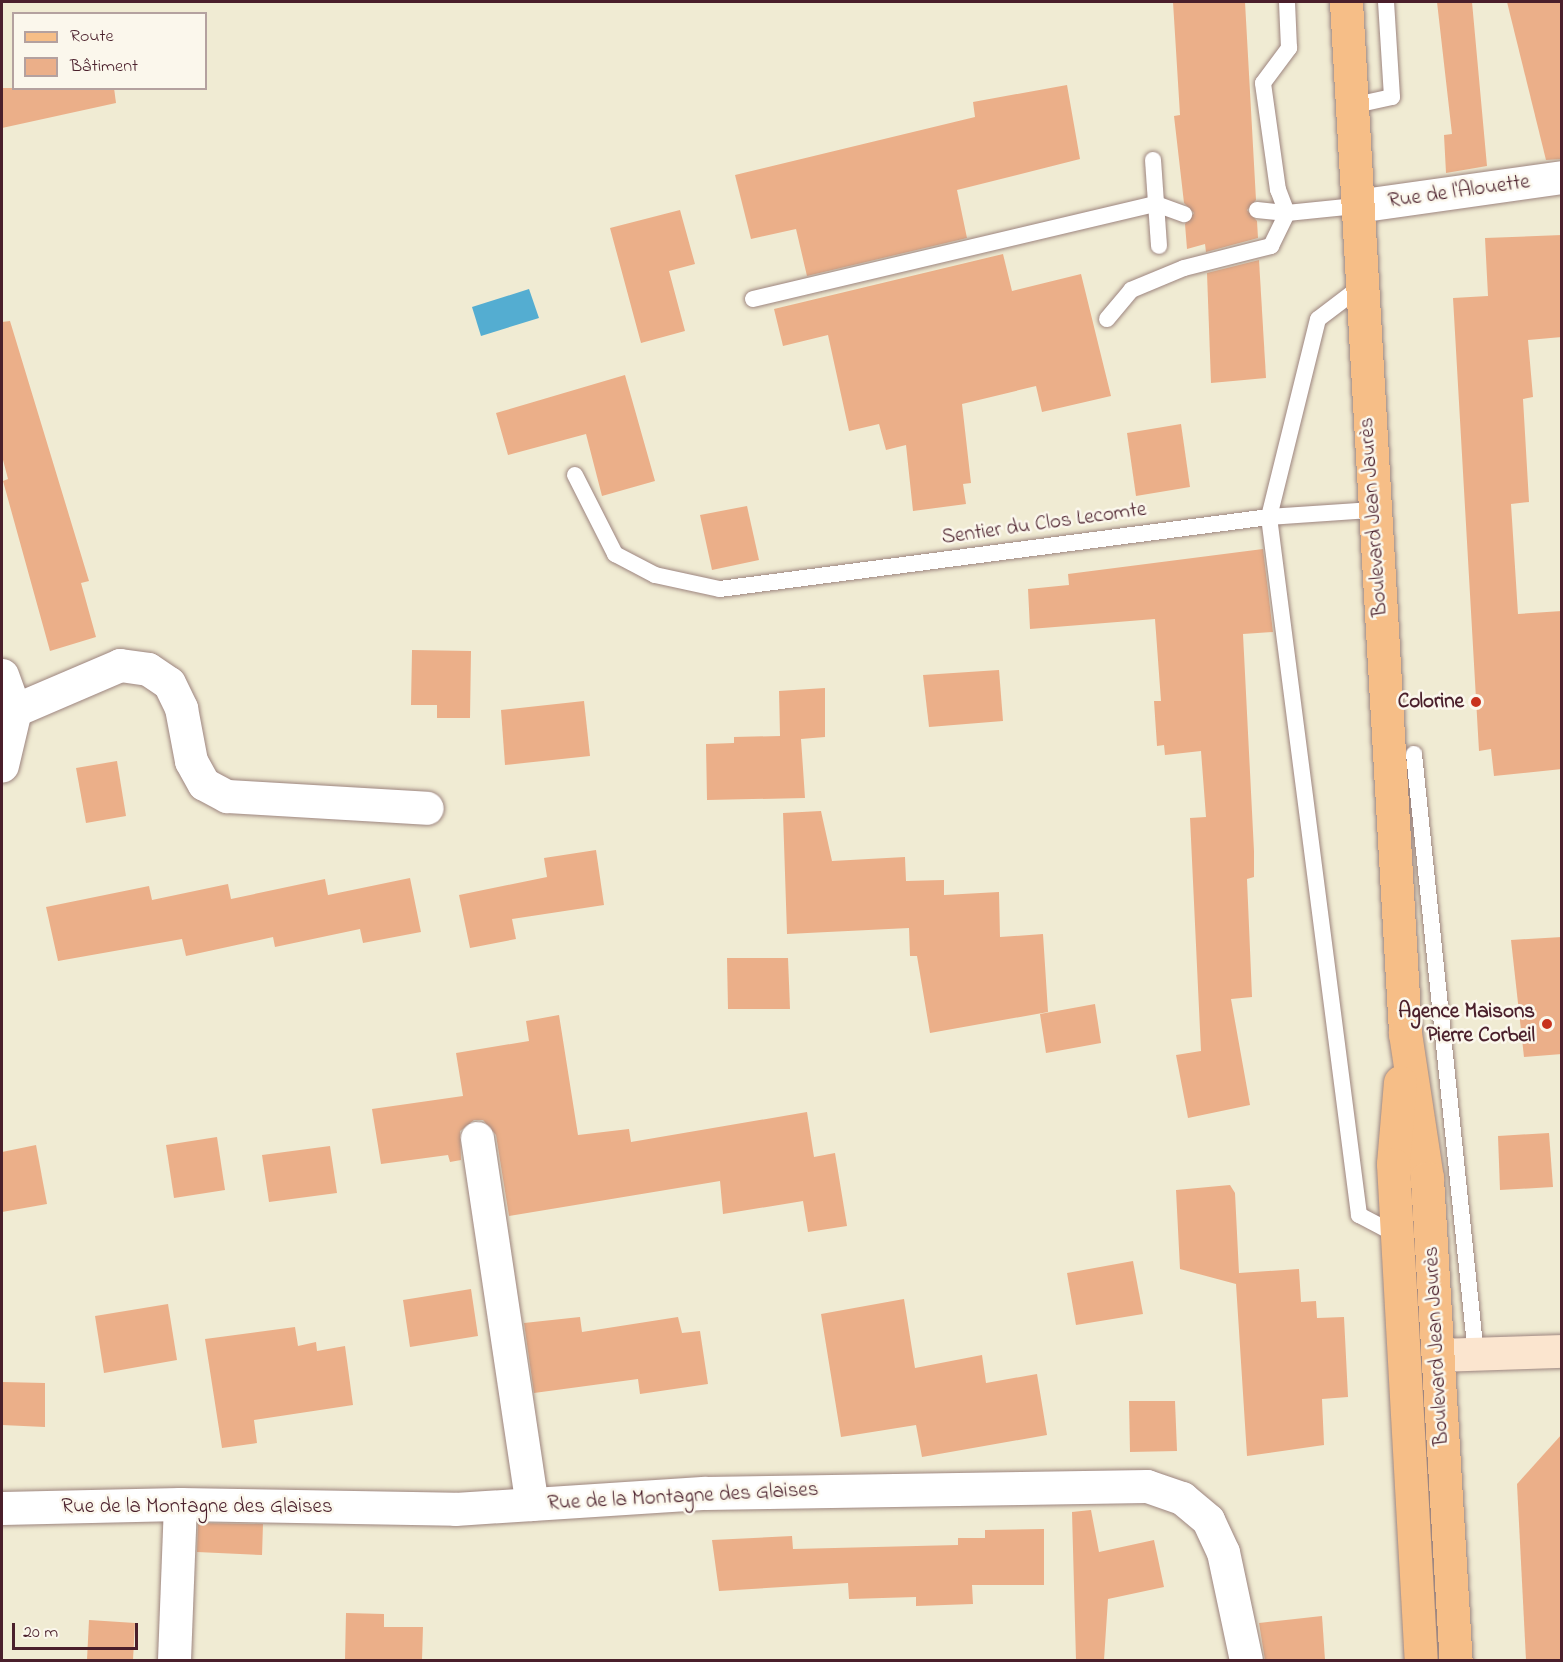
<!DOCTYPE html>
<html>
<head>
<meta charset="utf-8">
<style>
	body { margin:0 }
	#map { position:relative; width:1563px; height:1662px; overflow:hidden; background:#f0ebd3; font-family:"Indie Flower",sans-serif }
	div>[style] { position:absolute }
	.water>* { inset:0; background:#54add1 }
	.building>* { inset:0; background:#ebaf89 }
	.roads { filter:drop-shadow(0 0 2px #9d857f) drop-shadow(0 0 2px #9d857f) }
	.lane>* { height:16px; margin:-8px; padding:0 8px; transform-origin:8px; border-radius:8px; background:#fff }
	.street>* { height:33px; margin:-16.5px; padding:0 16.5px; transform-origin:16.5px; border-radius:16.5px; background:#fff }
	.secondary>* { height:33px; margin:-16.5px; padding:0 16.5px; transform-origin:16.5px; border-radius:16.5px; background:#fbe5cf }
	.primary>* { height:33px; margin:-16.5px; padding:0 16.5px; transform-origin:16.5px; border-radius:16.5px; background:#f6be87 }
	.dots>* { width:16px; height:16px; translate:-50% -50%; box-sizing:border-box; border:3px solid #fbf7ec; border-radius:50% }
	span { translate:-50% -50%; white-space:nowrap; text-align:center; line-height:1.15; -webkit-text-stroke:5px #fbf7ec; paint-order:stroke }
	.street-label { font-size:21px; color:#4a1f2b }
	.poi-label { font-size:21px; color:#4a1f2b; font-weight:700 }
	.right { translate:-100% -50%; text-align:right }
	.frame { position:absolute; inset:0; border:3px solid #4a1f2b; pointer-events:none }
	.legend { position:absolute; left:12px; top:12px; width:195px; height:78px; box-sizing:border-box; background:#fbf7ec; border:2px solid #b4a19f; margin:0; padding:8px 10px; list-style:none; font-size:18px; color:#4a1f2b }
	.legend li { display:flex; align-items:center; gap:12px; height:30px }
	.legend b { width:30px; border:2px solid #b4a19f }
	.scale { position:absolute; left:12px; top:1623px; width:126px; height:27px; box-sizing:border-box; border:3px solid #4a1f2b; border-top:0; padding-left:8px; font-size:18px; line-height:21px; white-space:nowrap; color:#4a1f2b; -webkit-text-stroke:4px #fbf7ec; paint-order:stroke }
</style>
</head>
<body>
<div id="map">
	<div class="water">
		<div style="clip-path:polygon(529px 289px,539px 318px,481px 336px,472px 307px)"></div>
	</div>
	<div class="building">
		<div style="clip-path:polygon(1173px 2px,1245px 2px,1256px 200px,1247px 210px,1257px 221px,1258px 238px,1206px 252px,1205px 244px,1187px 249px,1185px 224px,1194px 213px,1184px 203px,1174px 116px,1180px 115px)"></div>
		<div style="clip-path:polygon(1437px 2px,1472px 2px,1487px 166px,1446px 173px,1444px 135px,1452px 134px)"></div>
		<div style="clip-path:polygon(1507px 2px,1562px 2px,1562px 159px,1546px 160px)"></div>
		<div style="clip-path:polygon(1067px 85px,1080px 159px,957px 190px,967px 238px,807px 276px,796px 229px,751px 239px,735px 175px,975px 117px,973px 102px)"></div>
		<div style="clip-path:polygon(2px 88px,114px 88px,116px 103px,2px 128px)"></div>
		<div style="clip-path:polygon(680px 210px,695px 264px,669px 271px,685px 331px,641px 343px,610px 228px)"></div>
		<div style="clip-path:polygon(1562px 235px,1562px 337px,1528px 340px,1533px 397px,1523px 399px,1529px 502px,1511px 504px,1518px 614px,1562px 611px,1562px 769px,1494px 776px,1491px 749px,1479px 751px,1453px 298px,1488px 296px,1485px 238px)"></div>
		<div style="clip-path:polygon(1003px 254px,1012px 291px,1081px 274px,1111px 396px,1042px 412px,1036px 386px,962px 404px,971px 483px,963px 484px,966px 504px,913px 511px,906px 445px,886px 450px,879px 424px,849px 431px,828px 335px,783px 346px,774px 309px)"></div>
		<div style="clip-path:polygon(1259px 260px,1266px 378px,1211px 383px,1207px 273px)"></div>
		<div style="clip-path:polygon(10px 321px,89px 581px,81px 583px,96px 637px,50px 651px,3px 481px,8px 479px,2px 456px,2px 322px)"></div>
		<div style="clip-path:polygon(625px 375px,655px 481px,602px 496px,586px 434px,508px 455px,496px 413px)"></div>
		<div style="clip-path:polygon(1181px 424px,1190px 487px,1136px 496px,1127px 433px)"></div>
		<div style="clip-path:polygon(747px 506px,759px 560px,712px 570px,700px 515px)"></div>
		<div style="clip-path:polygon(1263px 549px,1273px 632px,1243px 634px,1254px 851px,1254px 877px,1247px 879px,1252px 997px,1231px 999px,1250px 1105px,1188px 1118px,1176px 1055px,1201px 1051px,1190px 818px,1206px 817px,1201px 751px,1165px 755px,1164px 745px,1157px 746px,1154px 701px,1161px 701px,1155px 619px,1030px 629px,1028px 589px,1069px 585px,1068px 574px)"></div>
		<div style="clip-path:polygon(412px 650px,471px 651px,470px 718px,437px 718px,437px 705px,411px 705px)"></div>
		<div style="clip-path:polygon(999px 670px,1003px 721px,929px 727px,923px 675px)"></div>
		<div style="clip-path:polygon(825px 688px,825px 737px,801px 739px,805px 798px,707px 800px,706px 744px,734px 743px,734px 737px,780px 736px,779px 691px)"></div>
		<div style="clip-path:polygon(584px 701px,590px 756px,505px 765px,501px 710px)"></div>
		<div style="clip-path:polygon(117px 761px,126px 816px,86px 823px,76px 768px)"></div>
		<div style="clip-path:polygon(821px 811px,832px 861px,905px 857px,906px 881px,944px 880px,944px 895px,999px 892px,1000px 937px,1043px 934px,1048px 1012px,930px 1033px,917px 956px,910px 956px,909px 928px,787px 934px,783px 813px)"></div>
		<div style="clip-path:polygon(596px 850px,604px 905px,512px 919px,516px 939px,470px 948px,459px 895px,547px 877px,544px 858px)"></div>
		<div style="clip-path:polygon(410px 878px,421px 932px,363px 943px,360px 929px,275px 947px,273px 937px,186px 956px,182px 939px,58px 961px,46px 907px,149px 886px,152px 900px,228px 884px,231px 899px,325px 879px,328px 895px)"></div>
		<div style="clip-path:polygon(1562px 937px,1562px 1054px,1524px 1057px,1511px 940px)"></div>
		<div style="clip-path:polygon(727px 958px,788px 958px,790px 1009px,728px 1009px)"></div>
		<div style="clip-path:polygon(1095px 1004px,1101px 1043px,1046px 1053px,1040px 1014px)"></div>
		<div style="clip-path:polygon(559px 1015px,578px 1135px,629px 1129px,631px 1142px,807px 1112px,814px 1157px,835px 1153px,847px 1226px,808px 1232px,803px 1201px,723px 1214px,720px 1181px,509px 1216px,496px 1135px,483px 1120px,474px 1120px,460px 1131px,461px 1160px,450px 1162px,448px 1155px,381px 1164px,372px 1109px,463px 1096px,456px 1053px,529px 1041px,526px 1021px)"></div>
		<div style="clip-path:polygon(1549px 1133px,1553px 1187px,1500px 1190px,1498px 1136px)"></div>
		<div style="clip-path:polygon(217px 1137px,225px 1190px,174px 1198px,166px 1145px)"></div>
		<div style="clip-path:polygon(36px 1145px,47px 1204px,2px 1212px,2px 1152px)"></div>
		<div style="clip-path:polygon(330px 1146px,337px 1193px,269px 1202px,262px 1155px)"></div>
		<div style="clip-path:polygon(1230px 1185px,1235px 1193px,1239px 1273px,1299px 1269px,1301px 1302px,1316px 1301px,1317px 1318px,1344px 1317px,1348px 1397px,1322px 1399px,1324px 1445px,1247px 1456px,1236px 1284px,1180px 1269px,1176px 1190px)"></div>
		<div style="clip-path:polygon(1133px 1261px,1143px 1314px,1076px 1325px,1067px 1273px)"></div>
		<div style="clip-path:polygon(471px 1289px,478px 1336px,410px 1347px,403px 1300px)"></div>
		<div style="clip-path:polygon(904px 1299px,915px 1368px,982px 1355px,986px 1383px,1037px 1374px,1047px 1435px,922px 1457px,916px 1425px,841px 1437px,821px 1314px)"></div>
		<div style="clip-path:polygon(168px 1304px,177px 1360px,104px 1373px,95px 1316px)"></div>
		<div style="clip-path:polygon(580px 1317px,582px 1332px,678px 1317px,682px 1333px,700px 1331px,708px 1384px,640px 1394px,638px 1379px,534px 1393px,524px 1323px)"></div>
		<div style="clip-path:polygon(295px 1327px,298px 1346px,316px 1342px,317px 1351px,345px 1346px,353px 1405px,254px 1420px,257px 1443px,222px 1448px,205px 1339px)"></div>
		<div style="clip-path:polygon(2px 1382px,45px 1383px,45px 1427px,2px 1425px)"></div>
		<div style="clip-path:polygon(1129px 1401px,1175px 1401px,1177px 1451px,1130px 1452px)"></div>
		<div style="clip-path:polygon(1562px 1434px,1562px 1660px,1526px 1660px,1517px 1484px)"></div>
		<div style="clip-path:polygon(1091px 1510px,1099px 1552px,1154px 1540px,1164px 1587px,1108px 1599px,1104px 1660px,1076px 1660px,1072px 1512px)"></div>
		<div style="clip-path:polygon(198px 1523px,263px 1524px,262px 1555px,197px 1552px)"></div>
		<div style="clip-path:polygon(1044px 1529px,1044px 1585px,972px 1585px,973px 1604px,916px 1606px,916px 1597px,849px 1599px,848px 1583px,719px 1591px,712px 1540px,792px 1536px,793px 1549px,958px 1545px,958px 1538px,985px 1538px,985px 1530px)"></div>
		<div style="clip-path:polygon(346px 1613px,384px 1614px,384px 1627px,423px 1627px,422px 1660px,345px 1660px)"></div>
		<div style="clip-path:polygon(1322px 1616px,1325px 1660px,1265px 1660px,1259px 1623px)"></div>
		<div style="clip-path:polygon(89px 1620px,135px 1623px,133px 1660px,87px 1660px)"></div>
	</div>
	<div class="roads">
		<div class="lane">
			<div style="left:1351px;top:106px;width:42px;rotate:-12.4deg"></div>
			<div style="left:1392px;top:97px;width:95px;rotate:-93.6deg"></div>
			<div style="left:1153px;top:160px;width:86px;rotate:86deg"></div>
			<div style="left:1257px;top:210px;width:30px;rotate:6deg"></div>
			<div style="left:1287px;top:213px;width:25px;rotate:-111deg"></div>
			<div style="left:1278px;top:190px;width:108px;rotate:-98deg"></div>
			<div style="left:1263px;top:83px;width:44px;rotate:-53.4deg"></div>
			<div style="left:1289px;top:48px;width:46px;rotate:-92.5deg"></div>
			<div style="left:1359px;top:288px;width:51px;rotate:142.9deg"></div>
			<div style="left:1318px;top:319px;width:204px;rotate:103.9deg"></div>
			<div style="left:1269px;top:517px;width:704px;rotate:82.65deg"></div>
			<div style="left:1359px;top:1215px;width:43px;rotate:27.8deg"></div>
			<div style="left:753px;top:299px;width:414px;rotate:-13.3deg"></div>
			<div style="left:1156px;top:204px;width:30px;rotate:20deg"></div>
			<div style="left:1107px;top:319px;width:38px;rotate:-50deg"></div>
			<div style="left:1131px;top:290px;width:57px;rotate:-22.5deg"></div>
			<div style="left:1184px;top:268px;width:90px;rotate:-14.2deg"></div>
			<div style="left:1271px;top:246px;width:37px;rotate:-64deg"></div>
			<div style="left:1287px;top:213px;width:69px;rotate:-5.8deg"></div>
			<div style="left:575px;top:475px;width:89px;rotate:63.1deg"></div>
			<div style="left:615px;top:554px;width:45px;rotate:27.7deg"></div>
			<div style="left:655px;top:575px;width:66px;rotate:12.2deg"></div>
			<div style="left:720px;top:589px;width:554px;rotate:-7.47deg"></div>
			<div style="left:1269px;top:517px;width:104px;rotate:-3.9deg"></div>
			<div style="left:1414px;top:754px;width:604px;rotate:84.11deg"></div>
		</div>
		<div class="street">
			<div style="left:1356px;top:206px;width:208px;rotate:-8deg"></div>
			<div style="left:2px;top:675px;width:37px;rotate:70deg"></div>
			<div style="left:15px;top:710px;width:57px;rotate:103.3deg"></div>
			<div style="left:15px;top:710px;width:114px;rotate:-23.2deg"></div>
			<div style="left:120px;top:665px;width:28px;rotate:8deg"></div>
			<div style="left:148px;top:669px;width:25px;rotate:34deg"></div>
			<div style="left:169px;top:683px;width:28px;rotate:64deg"></div>
			<div style="left:181px;top:708px;width:54px;rotate:79.3deg"></div>
			<div style="left:191px;top:761px;width:26px;rotate:61deg"></div>
			<div style="left:204px;top:784px;width:26px;rotate:28deg"></div>
			<div style="left:227px;top:796px;width:200px;rotate:3.4deg"></div>
			<div style="left:477px;top:1138px;width:370px;rotate:81.5deg"></div>
			<div style="left:2px;top:1508px;width:178px;rotate:-1.3deg"></div>
			<div style="left:180px;top:1504px;width:275px;rotate:1deg"></div>
			<div style="left:455px;top:1509px;width:251px;rotate:-3.7deg"></div>
			<div style="left:705px;top:1493px;width:442px;rotate:-0.9deg"></div>
			<div style="left:1147px;top:1486px;width:37px;rotate:19deg"></div>
			<div style="left:1182px;top:1498px;width:34px;rotate:40deg"></div>
			<div style="left:1208px;top:1520px;width:35px;rotate:65deg"></div>
			<div style="left:1223px;top:1552px;width:110px;rotate:78deg"></div>
			<div style="left:174px;top:1660px;width:156px;rotate:-87.8deg"></div>
		</div>
		<div class="secondary">
			<div style="left:1439px;top:1355px;width:123px;rotate:-1.9deg"></div>
		</div>
		<div class="primary">
			<div style="left:1346px;top:2px;width:1033px;rotate:86.72deg"></div>
			<div style="left:1405px;top:1033px;width:147px;rotate:81.4deg"></div>
			<div style="left:1427px;top:1178px;width:483px;rotate:86.6deg"></div>
			<div style="left:1400px;top:1082px;width:82px;rotate:94.9deg"></div>
			<div style="left:1393px;top:1164px;width:497px;rotate:86.8deg"></div>
		</div>
	</div>
	<div class="dots">
		<div style="left:1476px;top:702px;background:#c8321e"></div>
		<div style="left:1547px;top:1024px;background:#c8321e"></div>
	</div>
	<div class="street-label">
		<span style="left:1459px;top:192px;rotate:-8deg">Rue de l'Alouette</span>
		<span style="left:1374px;top:517px;rotate:-94deg">Boulevard Jean Jaurès</span>
		<span style="left:1044px;top:524px;rotate:-8deg">Sentier du Clos Lecomte</span>
		<span style="left:1437px;top:1346px;rotate:-93deg">Boulevard Jean Jaurès</span>
		<span style="left:683px;top:1497px;rotate:-3deg">Rue de la Montagne des Glaises</span>
		<span style="left:197px;top:1507px">Rue de la Montagne des Glaises</span>
	</div>
	<div class="poi-label">
		<span class="right" style="left:1464px;top:702px">Colorine</span>
		<span class="right" style="left:1535px;top:1024px">Agence Maisons<br>Pierre Corbeil</span>
	</div>
	<div class="frame"></div>
	<ul class="legend">
	<li><b style="height:8px;background:#f6be87"></b>Route</li>
	<li><b style="height:16px;background:#ebaf89"></b>Bâtiment</li>
	</ul>
	<div class="scale">20 m</div>
</div>
</body>
</html>
